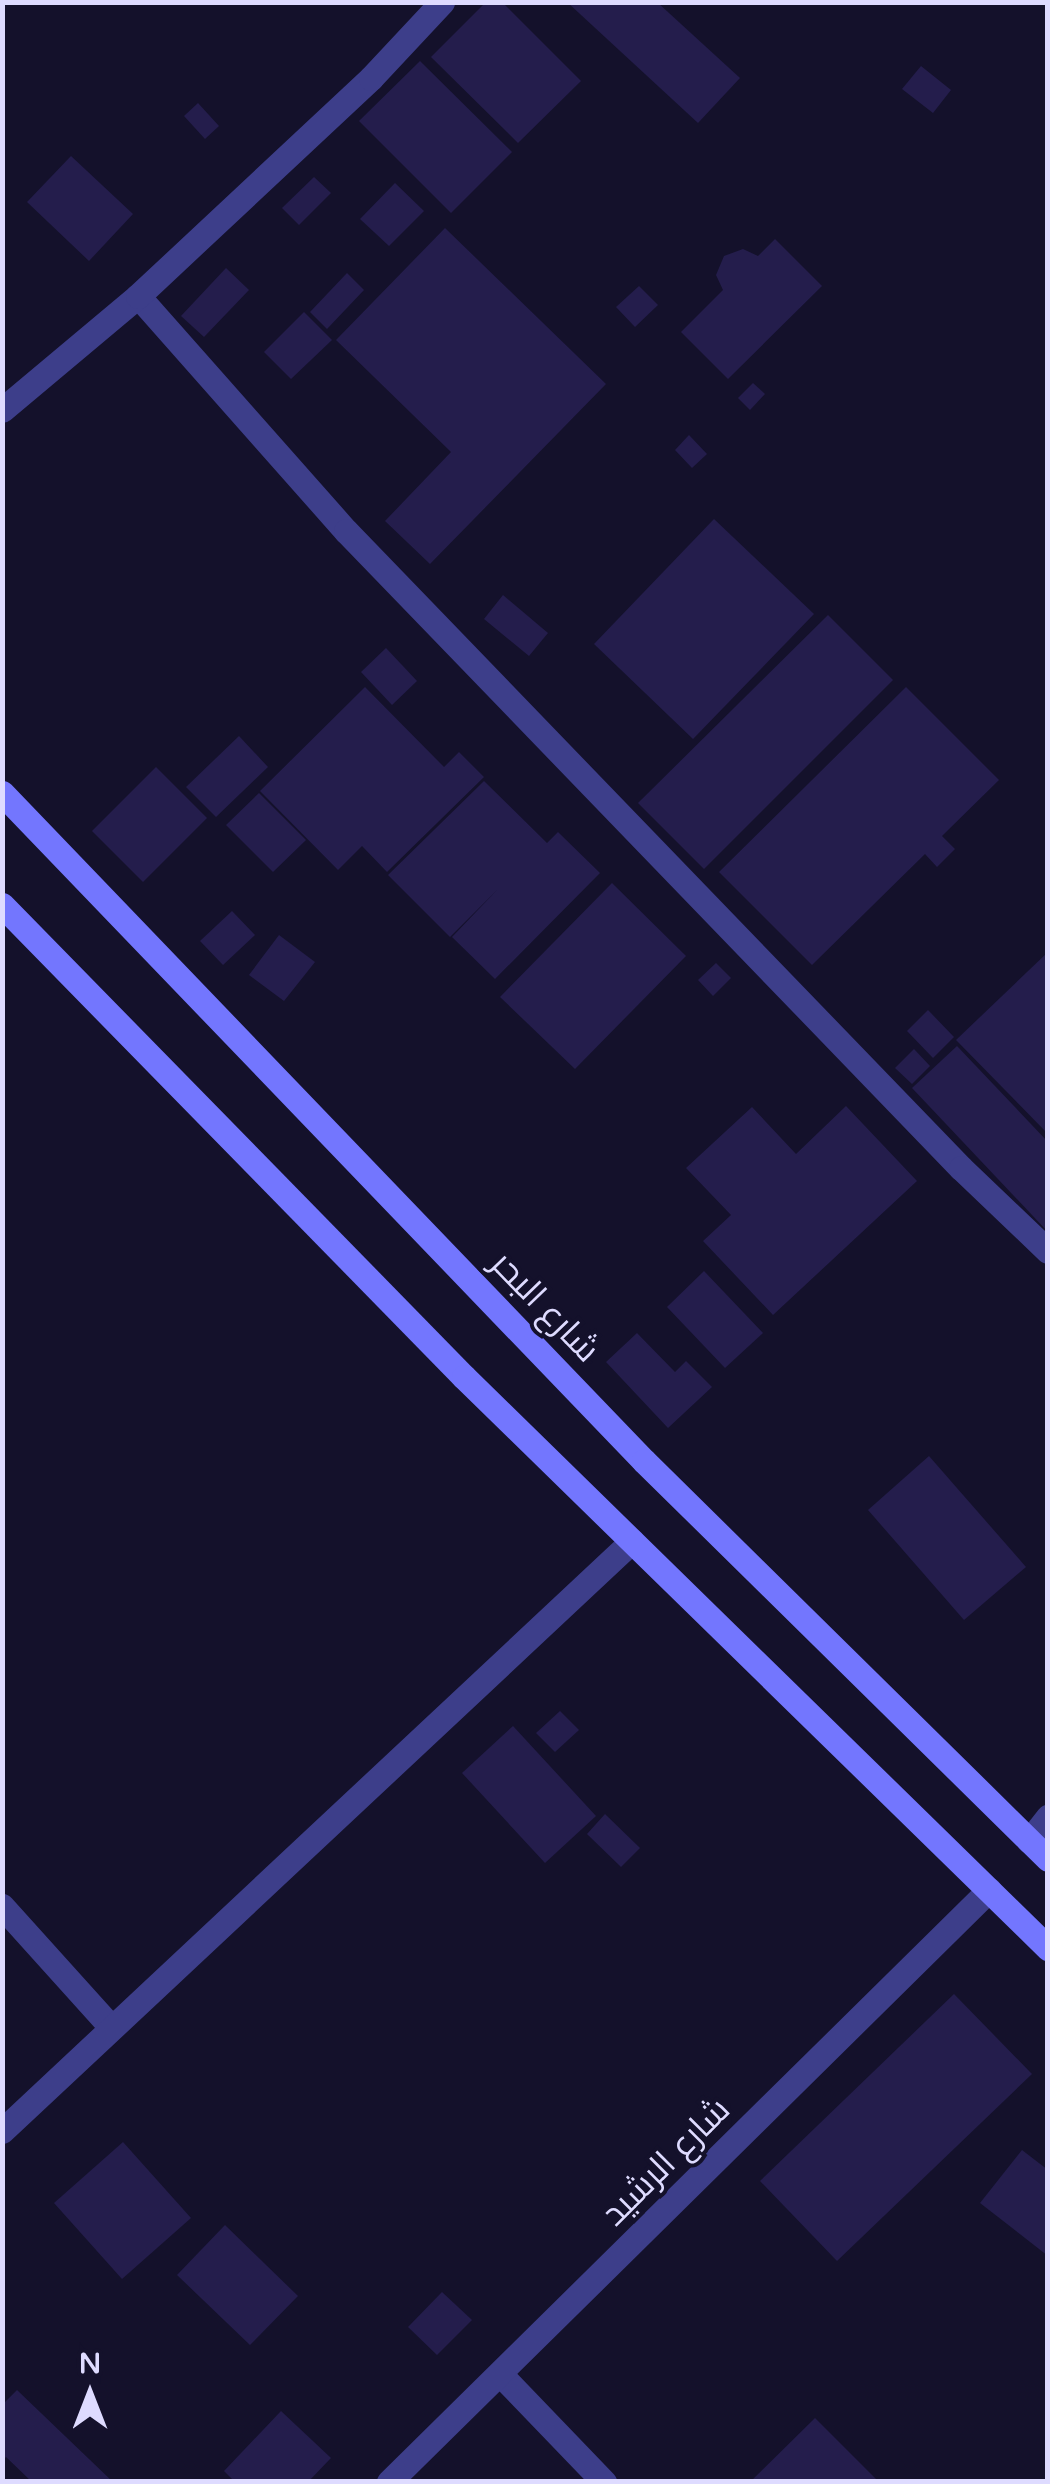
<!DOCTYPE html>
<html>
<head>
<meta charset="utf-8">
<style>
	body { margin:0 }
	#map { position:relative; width:1050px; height:2484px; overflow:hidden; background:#14112b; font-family:"Varela Round",Cairo,sans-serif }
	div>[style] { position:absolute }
	.building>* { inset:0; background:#241d4c }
	.minor>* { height:25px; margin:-12.5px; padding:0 12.5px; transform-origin:12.5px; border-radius:12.5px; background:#3d3e8a }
	.secondary>* { height:25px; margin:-12.5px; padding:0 12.5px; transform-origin:12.5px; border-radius:12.5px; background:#7376fe }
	span { translate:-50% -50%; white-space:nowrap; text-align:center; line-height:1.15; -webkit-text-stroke:8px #14112b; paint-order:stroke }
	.street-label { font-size:35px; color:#dedbff }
	.frame { position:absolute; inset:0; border:5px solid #dedbff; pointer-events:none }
	.north { position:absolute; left:40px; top:2344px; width:100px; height:100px; -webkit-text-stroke:8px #14112b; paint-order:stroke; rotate:0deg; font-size:28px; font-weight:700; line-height:40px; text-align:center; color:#dedbff }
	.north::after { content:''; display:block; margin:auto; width:35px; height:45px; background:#dedbff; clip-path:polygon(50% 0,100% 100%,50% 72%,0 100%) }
</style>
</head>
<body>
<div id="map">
	<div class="building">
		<div style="clip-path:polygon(486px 2px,502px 2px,581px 81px,518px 143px,431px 57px)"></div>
		<div style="clip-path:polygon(567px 2px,657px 2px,740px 78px,698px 123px)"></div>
		<div style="clip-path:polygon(420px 61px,512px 152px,451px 213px,359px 121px)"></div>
		<div style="clip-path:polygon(921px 66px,951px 90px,933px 113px,902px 89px)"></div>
		<div style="clip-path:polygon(198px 103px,219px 126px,205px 139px,184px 116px)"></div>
		<div style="clip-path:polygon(71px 156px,133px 214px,89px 261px,27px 202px)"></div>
		<div style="clip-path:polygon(314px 177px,331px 193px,299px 225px,282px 208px)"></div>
		<div style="clip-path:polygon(395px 183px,424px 211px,389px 246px,360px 219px)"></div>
		<div style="clip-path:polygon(445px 228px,606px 384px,430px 564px,385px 521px,451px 452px,336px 340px)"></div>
		<div style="clip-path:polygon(775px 239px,822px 286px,728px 379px,681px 332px,723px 290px,716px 275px,724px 256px,743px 249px,758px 256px)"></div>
		<div style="clip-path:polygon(226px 268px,249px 290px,204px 337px,181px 316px)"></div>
		<div style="clip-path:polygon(347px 273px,364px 290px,327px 329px,310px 312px)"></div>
		<div style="clip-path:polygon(639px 286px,658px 305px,635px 327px,616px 307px)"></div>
		<div style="clip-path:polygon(304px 312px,332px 340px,291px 379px,264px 352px)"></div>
		<div style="clip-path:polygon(753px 383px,765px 394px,750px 410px,738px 398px)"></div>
		<div style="clip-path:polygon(689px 435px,707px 454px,692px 468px,675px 450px)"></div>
		<div style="clip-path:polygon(714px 519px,814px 614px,693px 739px,594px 644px)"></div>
		<div style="clip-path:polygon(503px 595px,548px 633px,529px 656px,484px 619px)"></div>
		<div style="clip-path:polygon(828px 615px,893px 680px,704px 869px,638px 803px)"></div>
		<div style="clip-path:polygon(386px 648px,417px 681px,392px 705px,361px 672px)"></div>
		<div style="clip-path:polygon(365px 687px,444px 767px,459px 752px,484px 777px,387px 872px,362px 846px,338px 870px,260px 791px)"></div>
		<div style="clip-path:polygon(906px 687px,999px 780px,942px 836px,955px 849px,937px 867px,925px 854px,812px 965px,719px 872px)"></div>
		<div style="clip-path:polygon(239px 736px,268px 767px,216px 817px,186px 787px)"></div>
		<div style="clip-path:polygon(156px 767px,207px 818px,143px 882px,92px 831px)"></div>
		<div style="clip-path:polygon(484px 781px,547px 843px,558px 832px,600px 873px,495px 979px,452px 937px,498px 889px,450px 937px,388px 875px)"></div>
		<div style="clip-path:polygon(259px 793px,306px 840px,273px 872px,226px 825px)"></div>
		<div style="clip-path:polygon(612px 883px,686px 956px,575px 1069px,500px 997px)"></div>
		<div style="clip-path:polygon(232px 911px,255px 935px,223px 965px,200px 941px)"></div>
		<div style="clip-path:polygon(279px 935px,315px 962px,284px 1001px,249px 975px)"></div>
		<div style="clip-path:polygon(1048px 952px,1048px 1134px,956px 1040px)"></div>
		<div style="clip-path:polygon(716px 963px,731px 978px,713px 996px,698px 980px)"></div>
		<div style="clip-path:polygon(928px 1010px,954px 1037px,933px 1058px,907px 1031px)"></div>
		<div style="clip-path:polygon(957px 1046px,1048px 1142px,1048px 1232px,912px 1088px)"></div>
		<div style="clip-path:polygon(914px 1049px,930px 1066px,912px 1084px,895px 1068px)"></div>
		<div style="clip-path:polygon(846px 1106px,917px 1181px,773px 1315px,703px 1241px,731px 1215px,686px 1168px,752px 1107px,796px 1154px)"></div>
		<div style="clip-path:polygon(704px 1271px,763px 1333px,725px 1368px,667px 1307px)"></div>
		<div style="clip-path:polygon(637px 1333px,675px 1372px,686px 1361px,712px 1387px,668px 1428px,606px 1362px)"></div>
		<div style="clip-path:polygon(929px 1456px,1026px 1567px,964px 1620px,868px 1510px)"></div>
		<div style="clip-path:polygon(560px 1711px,579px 1730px,555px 1752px,536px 1733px)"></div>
		<div style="clip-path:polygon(513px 1726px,596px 1816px,545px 1863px,462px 1773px)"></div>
		<div style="clip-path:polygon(605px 1814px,640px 1848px,621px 1867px,587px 1834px)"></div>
		<div style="clip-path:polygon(954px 1994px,1032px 2074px,837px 2261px,760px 2181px)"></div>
		<div style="clip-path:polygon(123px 2142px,191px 2218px,122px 2279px,54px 2203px)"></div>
		<div style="clip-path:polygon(1022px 2150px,1048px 2170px,1048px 2256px,980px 2203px)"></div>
		<div style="clip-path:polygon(225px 2225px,298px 2296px,250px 2345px,177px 2275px)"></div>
		<div style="clip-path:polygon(442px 2292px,472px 2320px,437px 2355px,408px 2327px)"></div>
		<div style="clip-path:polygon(17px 2390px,113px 2482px,32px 2482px,6px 2457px,2px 2461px,2px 2405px)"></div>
		<div style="clip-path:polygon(281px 2411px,331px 2458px,308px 2482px,235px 2482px,224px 2471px)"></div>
		<div style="clip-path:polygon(815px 2418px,879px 2482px,750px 2482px)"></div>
	</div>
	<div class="minor">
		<div style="left:138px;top:296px;width:314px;rotate:48.5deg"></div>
		<div style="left:346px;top:531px;width:885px;rotate:46.01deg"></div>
		<div style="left:961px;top:1168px;width:120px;rotate:43.7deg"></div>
		<div style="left:2px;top:410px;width:177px;rotate:-40deg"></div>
		<div style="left:138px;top:296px;width:319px;rotate:-43.1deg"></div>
		<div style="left:371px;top:78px;width:104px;rotate:-46.9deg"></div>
		<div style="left:1029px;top:1841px;width:31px;rotate:-52deg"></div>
		<div style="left:2px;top:1906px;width:161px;rotate:48deg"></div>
		<div style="left:2px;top:2131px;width:863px;rotate:-43.12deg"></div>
		<div style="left:501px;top:2375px;width:149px;rotate:46.1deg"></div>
		<div style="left:389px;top:2482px;width:843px;rotate:-44.62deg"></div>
	</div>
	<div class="secondary">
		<div style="left:2px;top:793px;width:926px;rotate:46.14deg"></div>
		<div style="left:644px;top:1461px;width:567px;rotate:44.57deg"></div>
		<div style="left:2px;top:905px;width:660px;rotate:45.61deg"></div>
		<div style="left:464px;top:1377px;width:817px;rotate:44.36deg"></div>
	</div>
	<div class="street-label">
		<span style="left:545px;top:1307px;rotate:46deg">شارع البحر</span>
		<span style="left:666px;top:2162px;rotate:-45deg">شارع الرشيد</span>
	</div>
	<div class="frame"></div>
	<div class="north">N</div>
</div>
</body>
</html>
